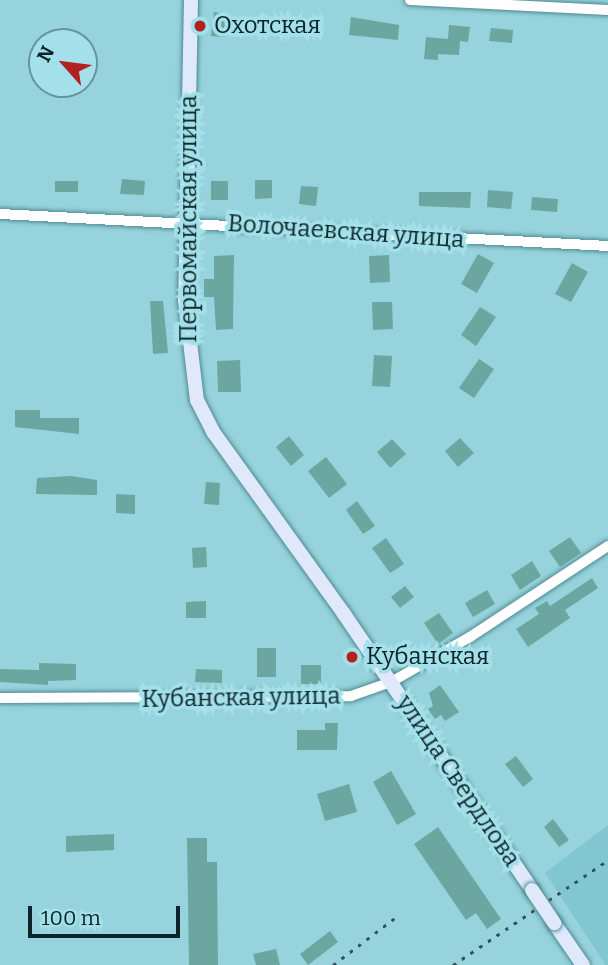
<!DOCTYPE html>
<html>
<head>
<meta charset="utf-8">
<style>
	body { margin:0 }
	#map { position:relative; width:608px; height:965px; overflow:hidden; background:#96d3dc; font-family:Bitter,serif }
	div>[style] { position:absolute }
	.built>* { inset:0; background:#81c6d0 }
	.building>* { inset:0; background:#6ba7a0 }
	.roads { filter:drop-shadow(0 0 2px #4f8a92) drop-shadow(0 0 2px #4f8a92) }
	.street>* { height:10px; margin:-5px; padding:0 5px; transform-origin:5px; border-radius:5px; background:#fff }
	.secondary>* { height:14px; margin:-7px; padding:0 7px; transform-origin:7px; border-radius:7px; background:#e0e8fc }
	.rail>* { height:2.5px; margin-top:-1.25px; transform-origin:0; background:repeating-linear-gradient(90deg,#31545a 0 3.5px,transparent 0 10.5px) }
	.bridges { filter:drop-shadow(0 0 2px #4f8a92) drop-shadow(0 0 2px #4f8a92) }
	.secondary-bridge>* { height:14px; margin:-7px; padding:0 7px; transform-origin:7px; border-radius:7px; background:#e0e8fc }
	.dots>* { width:19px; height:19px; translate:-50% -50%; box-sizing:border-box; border:4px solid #a3e0e9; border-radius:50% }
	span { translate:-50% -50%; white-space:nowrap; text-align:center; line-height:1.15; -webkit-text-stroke:7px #a3e0e9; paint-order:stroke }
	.poi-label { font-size:24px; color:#0c2529 }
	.left { translate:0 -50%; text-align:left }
	.street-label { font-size:24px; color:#0c2529 }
	.north { position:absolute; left:28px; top:28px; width:70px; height:70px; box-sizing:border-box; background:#a3e0e9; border:2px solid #67959c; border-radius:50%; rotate:298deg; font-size:19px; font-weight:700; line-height:28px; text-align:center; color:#0c2529 }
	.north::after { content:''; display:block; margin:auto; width:24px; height:32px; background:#b12121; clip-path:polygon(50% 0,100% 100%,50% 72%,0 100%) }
	.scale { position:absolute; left:28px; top:906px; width:152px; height:32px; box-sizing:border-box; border:4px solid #0c2529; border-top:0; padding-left:9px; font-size:21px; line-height:24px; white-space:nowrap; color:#0c2529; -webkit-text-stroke:5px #a3e0e9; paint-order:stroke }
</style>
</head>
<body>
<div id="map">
	<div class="built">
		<div style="clip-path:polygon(608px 825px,608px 965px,606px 965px,545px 873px)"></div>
	</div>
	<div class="building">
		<div style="clip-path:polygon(214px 12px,227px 14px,225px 37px,211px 36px)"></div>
		<div style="clip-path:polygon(351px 17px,399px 25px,398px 40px,349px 35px)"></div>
		<div style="clip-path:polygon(449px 25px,470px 27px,468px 42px,460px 41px,459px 55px,438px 54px,438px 60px,424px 59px,426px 37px,448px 39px)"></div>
		<div style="clip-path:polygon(491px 28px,513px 30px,512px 43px,489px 41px)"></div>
		<div style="clip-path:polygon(122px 179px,145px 181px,144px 195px,120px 194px)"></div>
		<div style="clip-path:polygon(255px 180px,272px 180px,272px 198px,255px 199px)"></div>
		<div style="clip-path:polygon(55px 181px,78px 181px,78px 192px,55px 192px)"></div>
		<div style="clip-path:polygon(211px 181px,228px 181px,228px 200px,211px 200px)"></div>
		<div style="clip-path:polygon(301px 186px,318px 187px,316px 206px,299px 204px)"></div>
		<div style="clip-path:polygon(488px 190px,513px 192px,511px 209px,487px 207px)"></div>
		<div style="clip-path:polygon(419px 192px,471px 192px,470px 208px,419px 206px)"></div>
		<div style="clip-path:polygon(532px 197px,558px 199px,557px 212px,531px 210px)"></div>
		<div style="clip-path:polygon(478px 254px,494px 263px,477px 293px,461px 284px)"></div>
		<div style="clip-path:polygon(234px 255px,233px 329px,216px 330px,214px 297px,204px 297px,204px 279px,214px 279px,214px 256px)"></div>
		<div style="clip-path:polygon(389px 255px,390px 282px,370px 283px,369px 256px)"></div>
		<div style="clip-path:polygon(572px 263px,588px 272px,571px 302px,555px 294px)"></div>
		<div style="clip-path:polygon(150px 301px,163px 301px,168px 353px,153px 354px)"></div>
		<div style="clip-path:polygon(372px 302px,392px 302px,393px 329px,373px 330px)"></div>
		<div style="clip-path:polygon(480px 307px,496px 317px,476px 346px,461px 335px)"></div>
		<div style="clip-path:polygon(374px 355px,392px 356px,390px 387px,372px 386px)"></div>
		<div style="clip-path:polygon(479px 359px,494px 369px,474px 398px,459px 388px)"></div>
		<div style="clip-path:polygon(240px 360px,241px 392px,218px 392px,217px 361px)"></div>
		<div style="clip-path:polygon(15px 410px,40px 410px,40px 418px,79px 418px,79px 434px,15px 427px)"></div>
		<div style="clip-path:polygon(289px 436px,304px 455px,291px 466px,276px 447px)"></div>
		<div style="clip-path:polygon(460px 438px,474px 453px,458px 467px,445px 451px)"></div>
		<div style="clip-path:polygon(392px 439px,406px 454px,390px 468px,377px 452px)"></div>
		<div style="clip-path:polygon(326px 457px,347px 484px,329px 498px,308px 471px)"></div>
		<div style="clip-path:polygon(71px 476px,97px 480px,97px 495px,36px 494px,37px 478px)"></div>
		<div style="clip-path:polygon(206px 482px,220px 483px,219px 505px,204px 504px)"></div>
		<div style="clip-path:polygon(116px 494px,135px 495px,135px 514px,116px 513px)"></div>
		<div style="clip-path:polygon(357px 501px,375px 526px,363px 534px,346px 510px)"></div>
		<div style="clip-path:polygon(570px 537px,581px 553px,560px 567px,549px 551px)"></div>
		<div style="clip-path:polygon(386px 538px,404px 564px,390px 573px,372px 548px)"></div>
		<div style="clip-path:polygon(206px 547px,207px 567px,193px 568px,192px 548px)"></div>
		<div style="clip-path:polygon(532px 561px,541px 576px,520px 590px,511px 575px)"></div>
		<div style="clip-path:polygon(592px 578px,598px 588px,565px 610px,570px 618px,528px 647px,516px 629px,539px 614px,535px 608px,547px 601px,550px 606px)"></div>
		<div style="clip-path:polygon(405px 586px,414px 597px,400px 608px,391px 597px)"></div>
		<div style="clip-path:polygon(487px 590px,495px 604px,473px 617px,465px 603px)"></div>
		<div style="clip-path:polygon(206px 601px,206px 618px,186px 618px,186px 602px)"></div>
		<div style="clip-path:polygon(439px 613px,453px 633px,438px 644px,424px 623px)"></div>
		<div style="clip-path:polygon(257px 648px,276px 648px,276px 677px,257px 677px)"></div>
		<div style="clip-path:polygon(39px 663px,76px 664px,76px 680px,48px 681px,48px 685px,0 682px,0 669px,39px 670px)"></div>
		<div style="clip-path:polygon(301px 665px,321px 665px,321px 684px,301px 684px)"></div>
		<div style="clip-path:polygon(196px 669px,222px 670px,222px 683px,195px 682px)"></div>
		<div style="clip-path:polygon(440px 685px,459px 712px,445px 721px,441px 715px,435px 719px,428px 709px,433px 706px,429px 693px)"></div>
		<div style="clip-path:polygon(325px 723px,338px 723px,337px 750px,297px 750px,297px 730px,325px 730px)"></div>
		<div style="clip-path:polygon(516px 756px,533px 779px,523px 787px,505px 764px)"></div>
		<div style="clip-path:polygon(391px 771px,416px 814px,397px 825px,373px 782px)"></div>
		<div style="clip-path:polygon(349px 784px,357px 812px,325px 821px,317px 794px)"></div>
		<div style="clip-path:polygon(553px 819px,569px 840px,559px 847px,544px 827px)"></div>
		<div style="clip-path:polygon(438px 827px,501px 919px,487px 929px,476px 913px,466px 920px,414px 844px)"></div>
		<div style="clip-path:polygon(114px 834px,114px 850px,66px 852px,66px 836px)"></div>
		<div style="clip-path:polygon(187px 838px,207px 838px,207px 862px,217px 862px,218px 965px,189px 965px)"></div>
		<div style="clip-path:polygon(330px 931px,338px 942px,308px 965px,300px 954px)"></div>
		<div style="clip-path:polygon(276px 949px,280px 965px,256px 965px,253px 954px)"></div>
	</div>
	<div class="roads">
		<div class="street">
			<div style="left:410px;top:0;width:198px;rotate:2.9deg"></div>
			<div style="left:0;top:214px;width:609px;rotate:3.01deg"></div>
			<div style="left:0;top:698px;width:351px;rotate:-0.3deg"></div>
			<div style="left:351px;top:696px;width:42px;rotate:-19.3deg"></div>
			<div style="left:391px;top:682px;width:91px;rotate:-29.7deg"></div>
			<div style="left:470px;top:637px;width:165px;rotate:-33.4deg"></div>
		</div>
		<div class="secondary">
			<div style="left:191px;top:0;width:300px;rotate:91.1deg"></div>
			<div style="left:185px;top:300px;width:101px;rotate:83.2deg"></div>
			<div style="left:197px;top:400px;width:37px;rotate:63deg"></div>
			<div style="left:214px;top:433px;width:223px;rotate:54.3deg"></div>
			<div style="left:344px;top:614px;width:334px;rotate:55.7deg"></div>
			<div style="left:554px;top:923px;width:51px;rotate:55.4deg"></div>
		</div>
	</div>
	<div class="rail">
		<div style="left:333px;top:965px;width:79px;rotate:-37.3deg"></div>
		<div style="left:453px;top:965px;width:187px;rotate:-34.1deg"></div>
	</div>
	<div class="bridges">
		<div class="secondary-bridge">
			<div style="left:532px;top:890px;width:40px;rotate:56deg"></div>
		</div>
	</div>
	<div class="dots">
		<div style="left:200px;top:26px;background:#b12121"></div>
		<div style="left:352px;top:657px;background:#b12121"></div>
	</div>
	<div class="poi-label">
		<span class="left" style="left:214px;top:26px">Охотская</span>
		<span class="left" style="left:366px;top:657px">Кубанская</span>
	</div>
	<div class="street-label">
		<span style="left:189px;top:219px;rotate:-90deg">Первомайская улица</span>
		<span style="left:346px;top:232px;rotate:4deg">Волочаевская улица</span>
		<span style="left:241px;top:698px;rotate:-1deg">Кубанская улица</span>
		<span style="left:458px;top:781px;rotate:56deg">улица Свердлова</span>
	</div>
	<div class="north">N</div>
	<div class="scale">100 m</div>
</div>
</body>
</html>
